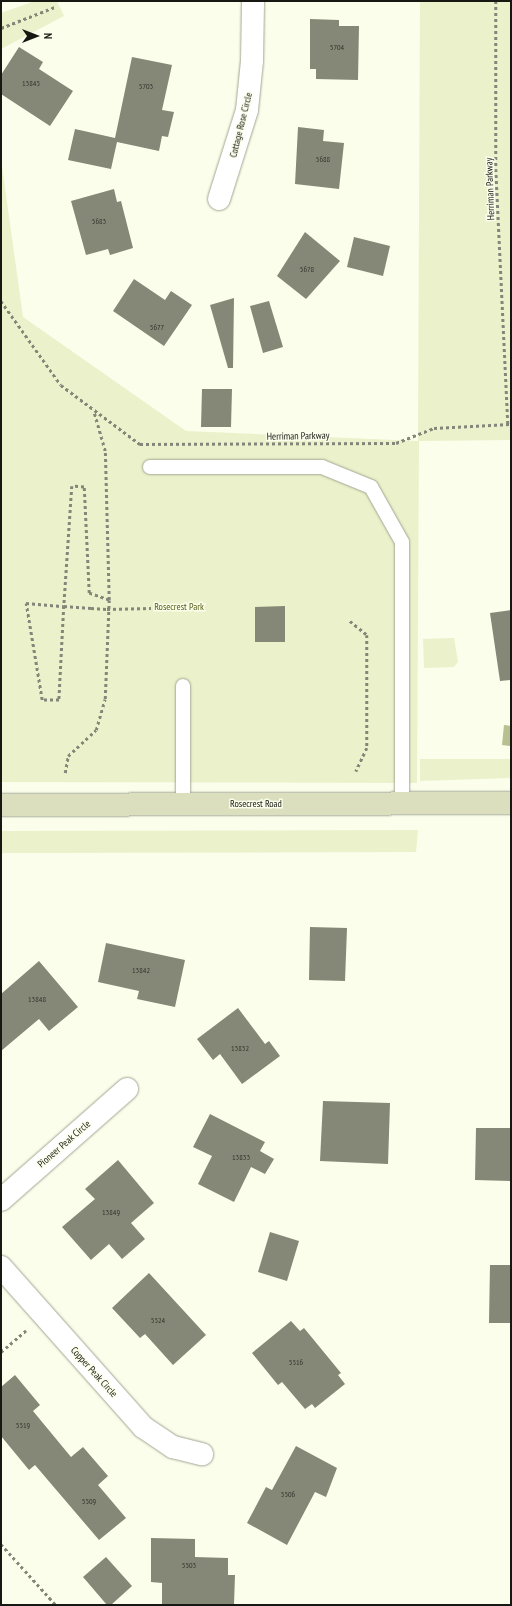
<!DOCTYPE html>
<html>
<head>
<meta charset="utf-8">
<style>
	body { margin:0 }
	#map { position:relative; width:512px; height:1606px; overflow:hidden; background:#fafeeb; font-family:"PT Sans Narrow",sans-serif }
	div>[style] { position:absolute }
	.green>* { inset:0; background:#ebf1ca }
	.water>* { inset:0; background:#b8bf91 }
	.building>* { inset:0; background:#858877 }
	.path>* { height:2.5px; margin-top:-1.25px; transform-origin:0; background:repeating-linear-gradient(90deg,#84867a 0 3px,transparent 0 6px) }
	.roads { filter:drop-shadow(0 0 1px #a3a694) drop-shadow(0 0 1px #a3a694) }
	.lane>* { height:14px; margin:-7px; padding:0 7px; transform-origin:7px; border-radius:7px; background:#fff }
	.street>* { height:22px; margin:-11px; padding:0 11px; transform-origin:11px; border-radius:11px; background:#fff }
	.secondary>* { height:22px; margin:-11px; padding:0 11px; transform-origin:11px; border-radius:11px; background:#dcdfbd }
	span { translate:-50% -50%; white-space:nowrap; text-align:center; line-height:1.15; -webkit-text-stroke:3px #fafeeb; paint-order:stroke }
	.number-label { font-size:8px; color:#32342b }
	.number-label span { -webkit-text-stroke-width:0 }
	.street-label { font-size:10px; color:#171812 }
	.park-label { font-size:10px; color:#565d15 }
	.frame { position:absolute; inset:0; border:2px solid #171812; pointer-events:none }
	.north { position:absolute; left:16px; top:16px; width:40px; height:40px; -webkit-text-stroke:3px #fafeeb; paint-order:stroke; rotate:90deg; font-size:11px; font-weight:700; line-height:16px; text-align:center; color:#171812 }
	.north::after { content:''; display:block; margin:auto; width:14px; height:18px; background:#171812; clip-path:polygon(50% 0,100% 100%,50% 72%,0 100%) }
</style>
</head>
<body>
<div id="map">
	<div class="green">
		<div style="clip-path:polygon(35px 1px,57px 1px,64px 16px,1px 49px,1px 13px)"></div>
		<div style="clip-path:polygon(420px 1px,511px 1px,511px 440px,419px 441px,417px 783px,1px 782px,1px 159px,23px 317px,186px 431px,418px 441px)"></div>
		<div style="clip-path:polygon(454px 638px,458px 662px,454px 667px,424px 668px,423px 639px)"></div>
		<div style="clip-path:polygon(420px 759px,511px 759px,511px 778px,420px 781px)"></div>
		<div style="clip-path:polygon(418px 830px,416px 852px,1px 853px,1px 831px)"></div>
	</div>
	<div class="water">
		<div style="clip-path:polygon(504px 725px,511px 726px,511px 746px,502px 745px)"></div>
	</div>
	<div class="building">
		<div style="clip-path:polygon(310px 19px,339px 20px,339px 26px,359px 26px,358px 80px,316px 79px,316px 69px,310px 69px)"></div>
		<div style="clip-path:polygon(19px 47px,43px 62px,39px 69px,73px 91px,50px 126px,1px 94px,1px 75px)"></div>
		<div style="clip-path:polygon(132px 57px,172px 65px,162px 110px,174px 112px,168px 137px,162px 136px,159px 151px,117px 142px,111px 169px,68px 160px,75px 129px,115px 138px)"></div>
		<div style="clip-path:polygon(298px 127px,324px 130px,323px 141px,344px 143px,339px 189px,295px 184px)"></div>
		<div style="clip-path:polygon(114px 189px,117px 202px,121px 201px,133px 248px,110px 255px,108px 249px,86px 255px,71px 201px)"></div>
		<div style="clip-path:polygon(305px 232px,340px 261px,306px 299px,277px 276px)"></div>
		<div style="clip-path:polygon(354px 237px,390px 246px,383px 276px,347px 267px)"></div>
		<div style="clip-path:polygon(134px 279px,165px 300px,171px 291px,192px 305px,164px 346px,113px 311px)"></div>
		<div style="clip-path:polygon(234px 298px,233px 368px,228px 368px,210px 305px)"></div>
		<div style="clip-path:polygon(269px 301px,283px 347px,263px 353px,250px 306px)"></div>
		<div style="clip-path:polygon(202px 389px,232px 389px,231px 427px,201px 427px)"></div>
		<div style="clip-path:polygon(285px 606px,285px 642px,255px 642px,255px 607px)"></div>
		<div style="clip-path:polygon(511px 610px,511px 680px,500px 681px,490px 613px)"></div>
		<div style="clip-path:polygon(310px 927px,347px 928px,345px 981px,309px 980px)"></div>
		<div style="clip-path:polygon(106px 943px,185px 960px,175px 1007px,137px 999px,139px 991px,98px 982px)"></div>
		<div style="clip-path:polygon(39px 961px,78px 1007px,49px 1031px,39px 1019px,1px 1051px,1px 994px)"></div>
		<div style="clip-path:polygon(238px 1008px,265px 1044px,269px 1041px,280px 1056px,242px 1084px,220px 1054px,213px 1060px,197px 1039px)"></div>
		<div style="clip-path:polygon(323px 1101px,390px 1103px,388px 1164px,320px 1161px)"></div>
		<div style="clip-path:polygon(210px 1114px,265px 1142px,260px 1151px,274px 1159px,265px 1174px,251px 1167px,234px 1202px,198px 1184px,212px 1156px,193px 1147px)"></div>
		<div style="clip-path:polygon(476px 1128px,511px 1128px,511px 1181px,475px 1180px)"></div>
		<div style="clip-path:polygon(118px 1160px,154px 1203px,131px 1223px,145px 1239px,122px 1259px,109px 1244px,91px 1260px,62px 1227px,95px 1199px,85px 1189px)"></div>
		<div style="clip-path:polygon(270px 1232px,299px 1241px,287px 1281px,258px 1272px)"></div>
		<div style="clip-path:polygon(490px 1265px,511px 1265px,511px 1323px,489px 1323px)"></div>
		<div style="clip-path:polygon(149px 1273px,206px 1335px,173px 1365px,145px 1334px,140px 1338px,112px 1308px)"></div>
		<div style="clip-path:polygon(291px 1321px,300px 1331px,304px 1328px,341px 1373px,338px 1375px,345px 1384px,315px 1408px,312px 1404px,305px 1409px,282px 1382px,278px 1385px,252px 1353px)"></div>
		<div style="clip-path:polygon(15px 1375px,40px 1405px,33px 1411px,71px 1457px,83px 1447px,108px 1476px,98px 1485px,126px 1518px,99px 1540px,35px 1465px,29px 1470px,1px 1436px,1px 1387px)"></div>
		<div style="clip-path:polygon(296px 1446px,337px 1468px,326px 1497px,315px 1492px,287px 1545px,247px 1523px,266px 1487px,272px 1490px)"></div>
		<div style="clip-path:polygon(151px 1538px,195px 1539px,195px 1557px,228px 1558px,228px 1575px,235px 1575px,234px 1605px,162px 1605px,162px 1583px,151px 1582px)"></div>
		<div style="clip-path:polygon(106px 1557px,132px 1586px,111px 1605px,107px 1605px,83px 1577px)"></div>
	</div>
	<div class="path">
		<div style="left:496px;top:1px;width:168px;rotate:90deg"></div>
		<div style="left:496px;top:169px;width:255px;rotate:87.3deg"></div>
		<div style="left:1px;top:28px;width:58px;rotate:-21.3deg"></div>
		<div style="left:1px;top:301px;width:103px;rotate:54.5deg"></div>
		<div style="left:61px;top:385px;width:99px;rotate:36.8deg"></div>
		<div style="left:140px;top:444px;width:256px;rotate:-0.2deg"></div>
		<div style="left:396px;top:443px;width:41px;rotate:-21.5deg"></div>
		<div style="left:434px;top:428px;width:77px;rotate:-3deg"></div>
		<div style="left:109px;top:600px;width:21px;rotate:-161deg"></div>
		<div style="left:89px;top:593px;width:106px;rotate:-92.7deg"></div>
		<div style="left:84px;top:487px;width:12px;rotate:-175deg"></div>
		<div style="left:72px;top:486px;width:120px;rotate:93.8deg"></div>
		<div style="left:64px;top:606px;width:94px;rotate:93deg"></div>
		<div style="left:59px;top:700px;width:17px;rotate:180deg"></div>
		<div style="left:42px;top:700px;width:98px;rotate:-99.4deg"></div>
		<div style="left:26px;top:603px;width:38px;rotate:5deg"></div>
		<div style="left:64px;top:606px;width:27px;rotate:4deg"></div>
		<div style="left:91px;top:608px;width:16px;rotate:4deg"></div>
		<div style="left:107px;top:609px;width:44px;rotate:-1.3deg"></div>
		<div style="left:350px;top:621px;width:22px;rotate:39deg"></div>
		<div style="left:367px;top:635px;width:113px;rotate:90deg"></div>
		<div style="left:367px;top:748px;width:26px;rotate:115deg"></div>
		<div style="left:65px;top:773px;width:17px;rotate:-80deg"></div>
		<div style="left:68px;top:756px;width:38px;rotate:-43deg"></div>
		<div style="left:96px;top:730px;width:32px;rotate:-74deg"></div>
		<div style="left:105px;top:699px;width:99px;rotate:-87.7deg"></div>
		<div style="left:109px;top:600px;width:149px;rotate:-91.5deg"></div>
		<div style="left:105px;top:451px;width:40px;rotate:-106deg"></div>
		<div style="left:1px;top:1352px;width:33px;rotate:-41deg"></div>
		<div style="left:1px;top:1544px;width:82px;rotate:48deg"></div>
	</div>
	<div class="roads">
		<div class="lane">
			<div style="left:150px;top:467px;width:172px"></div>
			<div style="left:322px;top:467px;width:53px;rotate:22.2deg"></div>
			<div style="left:371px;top:487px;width:63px;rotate:60.6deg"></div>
			<div style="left:402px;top:542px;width:262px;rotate:90deg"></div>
			<div style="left:183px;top:686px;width:118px;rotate:90deg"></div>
		</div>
		<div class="street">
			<div style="left:219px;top:199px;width:93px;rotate:-72.5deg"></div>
			<div style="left:247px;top:110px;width:49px;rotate:-84.2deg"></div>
			<div style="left:252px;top:61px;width:60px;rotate:-89deg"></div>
			<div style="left:1px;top:1200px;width:168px;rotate:-41.4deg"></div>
			<div style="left:1px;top:1267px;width:214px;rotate:48.4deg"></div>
			<div style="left:143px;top:1427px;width:36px;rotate:34deg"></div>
			<div style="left:173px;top:1447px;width:30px;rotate:14deg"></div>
		</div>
		<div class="secondary">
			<div style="left:1px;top:805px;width:510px;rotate:-0.22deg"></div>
		</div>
	</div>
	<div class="number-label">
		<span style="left:337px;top:48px">5704</span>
		<span style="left:31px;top:84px">13845</span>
		<span style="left:146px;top:87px">5703</span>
		<span style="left:323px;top:160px">5688</span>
		<span style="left:99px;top:222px">5683</span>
		<span style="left:307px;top:270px">5678</span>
		<span style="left:157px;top:328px">5677</span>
		<span style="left:141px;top:971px">13842</span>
		<span style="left:37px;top:1000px">13848</span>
		<span style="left:240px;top:1049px">13832</span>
		<span style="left:241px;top:1158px">13833</span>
		<span style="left:111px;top:1213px">13849</span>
		<span style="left:158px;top:1321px">5524</span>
		<span style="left:296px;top:1363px">5516</span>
		<span style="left:23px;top:1426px">5519</span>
		<span style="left:288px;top:1495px">5506</span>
		<span style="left:89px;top:1502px">5509</span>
		<span style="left:189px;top:1566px">5503</span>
	</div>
	<div class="street-label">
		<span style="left:241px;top:125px;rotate:-76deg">Cottage Rose Circle</span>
		<span style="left:490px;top:189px;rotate:-92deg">Herriman Parkway</span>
		<span style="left:298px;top:436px;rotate:-1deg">Herriman Parkway</span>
		<span style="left:256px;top:804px">Rosecrest Road</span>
		<span style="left:64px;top:1144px;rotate:-41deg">Pioneer Peak Circle</span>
		<span style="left:94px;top:1372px;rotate:48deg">Copper Peak Circle</span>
	</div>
	<div class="park-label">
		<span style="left:179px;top:607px">Rosecrest Park</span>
	</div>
	<div class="frame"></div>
	<div class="north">N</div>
</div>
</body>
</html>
